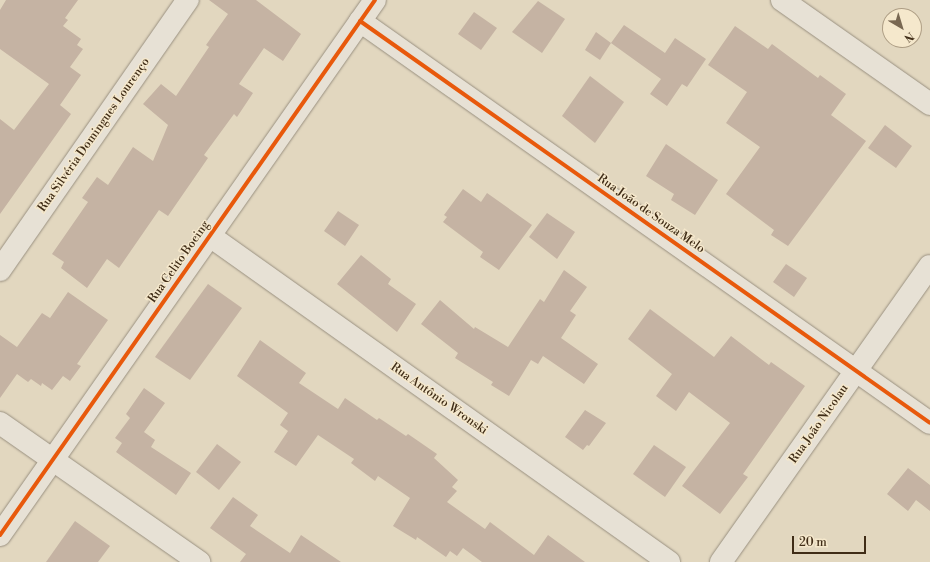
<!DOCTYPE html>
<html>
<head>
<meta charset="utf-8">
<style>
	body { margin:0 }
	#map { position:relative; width:930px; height:562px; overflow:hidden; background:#e2d7bf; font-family:"Libre Bodoni",serif }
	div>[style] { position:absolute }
	.building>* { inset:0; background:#c5b3a3 }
	.roads { filter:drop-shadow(0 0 1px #999080) drop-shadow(0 0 1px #999080) }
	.minor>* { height:22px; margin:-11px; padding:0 11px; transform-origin:11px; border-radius:11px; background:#e7e1d5 }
	.tertiary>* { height:22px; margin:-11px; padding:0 11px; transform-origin:11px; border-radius:11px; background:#e7e1d5 }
	.cycleway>* { height:4px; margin:-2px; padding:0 2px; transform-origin:2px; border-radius:2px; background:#e8590c }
	span { translate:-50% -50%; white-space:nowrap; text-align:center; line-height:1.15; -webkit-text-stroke:3px #f5e8cc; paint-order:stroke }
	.street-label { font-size:12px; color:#402d17 }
	.north { position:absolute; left:882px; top:8px; width:40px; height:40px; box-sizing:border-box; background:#f5e8cc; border:1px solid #ad9d84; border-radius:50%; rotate:142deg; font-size:11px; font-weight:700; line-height:16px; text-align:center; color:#402d17 }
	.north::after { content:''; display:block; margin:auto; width:14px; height:18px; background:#796852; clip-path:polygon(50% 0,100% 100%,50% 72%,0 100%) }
	.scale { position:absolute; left:792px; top:536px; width:74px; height:18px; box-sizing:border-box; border:2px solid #402d17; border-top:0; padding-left:5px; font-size:12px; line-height:14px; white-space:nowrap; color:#402d17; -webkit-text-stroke:3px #f5e8cc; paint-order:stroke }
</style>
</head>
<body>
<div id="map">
	<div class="building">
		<div style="clip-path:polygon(6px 0,78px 0,65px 18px,68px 20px,63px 26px,81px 39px,77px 45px,83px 49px,70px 67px,81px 75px,60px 105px,71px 114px,0 214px,0 119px,14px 130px,49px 84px,0 49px,0 10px)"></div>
		<div style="clip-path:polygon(209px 0,256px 0,301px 34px,283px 61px,264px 48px,239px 84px,253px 93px,237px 117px,234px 114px,204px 155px,208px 158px,168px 216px,159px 210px,119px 268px,107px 259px,87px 288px,61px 268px,64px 262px,52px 254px,88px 202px,82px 198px,97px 177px,108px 185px,133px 147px,153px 161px,168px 125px,143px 104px,161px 84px,176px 96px,209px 47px,206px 45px,228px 14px)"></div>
		<div style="clip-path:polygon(538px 1px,565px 19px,542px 53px,512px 32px)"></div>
		<div style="clip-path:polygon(474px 12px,497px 28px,481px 50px,458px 34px)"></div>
		<div style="clip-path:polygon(624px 25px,665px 53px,675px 38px,706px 59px,687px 87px,682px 84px,667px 106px,650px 94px,661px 79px,611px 43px)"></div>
		<div style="clip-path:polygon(735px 26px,768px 49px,772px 44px,818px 78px,820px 75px,846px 94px,831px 115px,866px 141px,788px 246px,771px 235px,774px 230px,726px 194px,760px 147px,726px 123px,747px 92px,708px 65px)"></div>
		<div style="clip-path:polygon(596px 32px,611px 43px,600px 60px,585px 50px)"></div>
		<div style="clip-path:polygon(590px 76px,624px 102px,595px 143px,562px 116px)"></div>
		<div style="clip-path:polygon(885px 125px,912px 146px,896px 168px,868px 148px)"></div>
		<div style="clip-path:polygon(666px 144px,718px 180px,695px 215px,671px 200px,674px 194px,646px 176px)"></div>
		<div style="clip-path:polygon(463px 189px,481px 202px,487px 193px,532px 225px,499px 270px,480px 257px,483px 252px,443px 222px,447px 217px,444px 215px)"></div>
		<div style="clip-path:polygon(338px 211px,359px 225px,345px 246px,324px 231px)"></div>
		<div style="clip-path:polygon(547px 213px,575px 232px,557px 259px,529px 237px)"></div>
		<div style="clip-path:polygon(361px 255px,391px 279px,388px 284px,416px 304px,397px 332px,337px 284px)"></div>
		<div style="clip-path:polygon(786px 264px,807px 278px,794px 297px,773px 282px)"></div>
		<div style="clip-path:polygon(564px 270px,587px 287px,570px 311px,576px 315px,561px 338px,598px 364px,584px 384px,543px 356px,538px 364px,531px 360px,509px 396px,491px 385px,493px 382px,455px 358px,458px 353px,421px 324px,440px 300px,474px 329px,475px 327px,508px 347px,540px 299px,544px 302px)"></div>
		<div style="clip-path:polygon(208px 284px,242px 308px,190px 380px,155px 357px)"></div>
		<div style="clip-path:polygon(68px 292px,108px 320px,77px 364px,81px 366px,70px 381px,63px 376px,52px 390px,42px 383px,41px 386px,31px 379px,28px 382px,17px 374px,0 398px,0 335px,17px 347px,42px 313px,50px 318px)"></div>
		<div style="clip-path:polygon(650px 309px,714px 357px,731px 336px,769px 365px,771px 362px,805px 386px,743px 474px,748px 477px,720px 514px,682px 486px,730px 423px,689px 392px,676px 411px,656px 396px,672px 374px,628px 339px)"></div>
		<div style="clip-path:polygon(260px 340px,306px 373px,299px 383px,338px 409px,345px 398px,377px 420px,379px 418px,406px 436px,408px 434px,437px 454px,434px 458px,458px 480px,452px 487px,457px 491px,447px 502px,485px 529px,490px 522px,534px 555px,548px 535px,585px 562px,482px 562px,463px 548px,457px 556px,450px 551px,446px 557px,417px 537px,416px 540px,393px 526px,410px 498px,378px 476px,375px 481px,351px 463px,354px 459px,318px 435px,296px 466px,274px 452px,288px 431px,280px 425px,288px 413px,237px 376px)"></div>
		<div style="clip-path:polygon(144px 388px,165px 403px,144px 432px,155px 440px,151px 447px,191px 473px,176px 495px,116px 452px,122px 443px,115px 438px,130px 418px,126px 414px)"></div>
		<div style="clip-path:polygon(585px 410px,606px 423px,589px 446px,587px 445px,583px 450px,565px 437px)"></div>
		<div style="clip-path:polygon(217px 444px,241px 462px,219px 490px,196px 472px)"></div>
		<div style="clip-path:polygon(654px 445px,686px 467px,665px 497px,633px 474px)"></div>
		<div style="clip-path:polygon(908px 468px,930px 485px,930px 511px,916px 500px,908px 511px,887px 494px)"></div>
		<div style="clip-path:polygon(233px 497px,258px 515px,250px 526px,290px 553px,301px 535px,341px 562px,240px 562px,246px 554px,210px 528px)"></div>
		<div style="clip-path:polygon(75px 521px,110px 546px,98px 562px,46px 562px)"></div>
	</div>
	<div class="roads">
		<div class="minor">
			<div style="left:782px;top:0;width:181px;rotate:35.1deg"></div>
			<div style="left:360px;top:21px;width:697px;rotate:35.19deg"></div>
			<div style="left:210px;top:236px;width:563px;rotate:35.38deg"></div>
			<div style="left:0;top:270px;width:329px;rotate:-55.2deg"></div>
			<div style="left:0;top:423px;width:243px;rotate:34.9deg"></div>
			<div style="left:0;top:535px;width:653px;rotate:-54.97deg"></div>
		</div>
		<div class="tertiary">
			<div style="left:721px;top:562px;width:362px;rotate:-54.8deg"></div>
		</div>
	</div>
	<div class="cycleway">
		<div style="left:360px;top:21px;width:697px;rotate:35.19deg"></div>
		<div style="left:0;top:535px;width:653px;rotate:-54.97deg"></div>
	</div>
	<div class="street-label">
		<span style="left:94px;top:135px;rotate:-55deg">Rua Silvéria Domingues Lourenço</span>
		<span style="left:651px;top:214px;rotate:35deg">Rua João de Souza Melo</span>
		<span style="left:179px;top:262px;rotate:-55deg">Rua Celito Boeing</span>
		<span style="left:439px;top:399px;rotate:35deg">Rua Antônio Wronski</span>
		<span style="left:819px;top:424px;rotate:-55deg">Rua João Nicolau</span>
	</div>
	<div class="north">N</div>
	<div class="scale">20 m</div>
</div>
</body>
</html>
